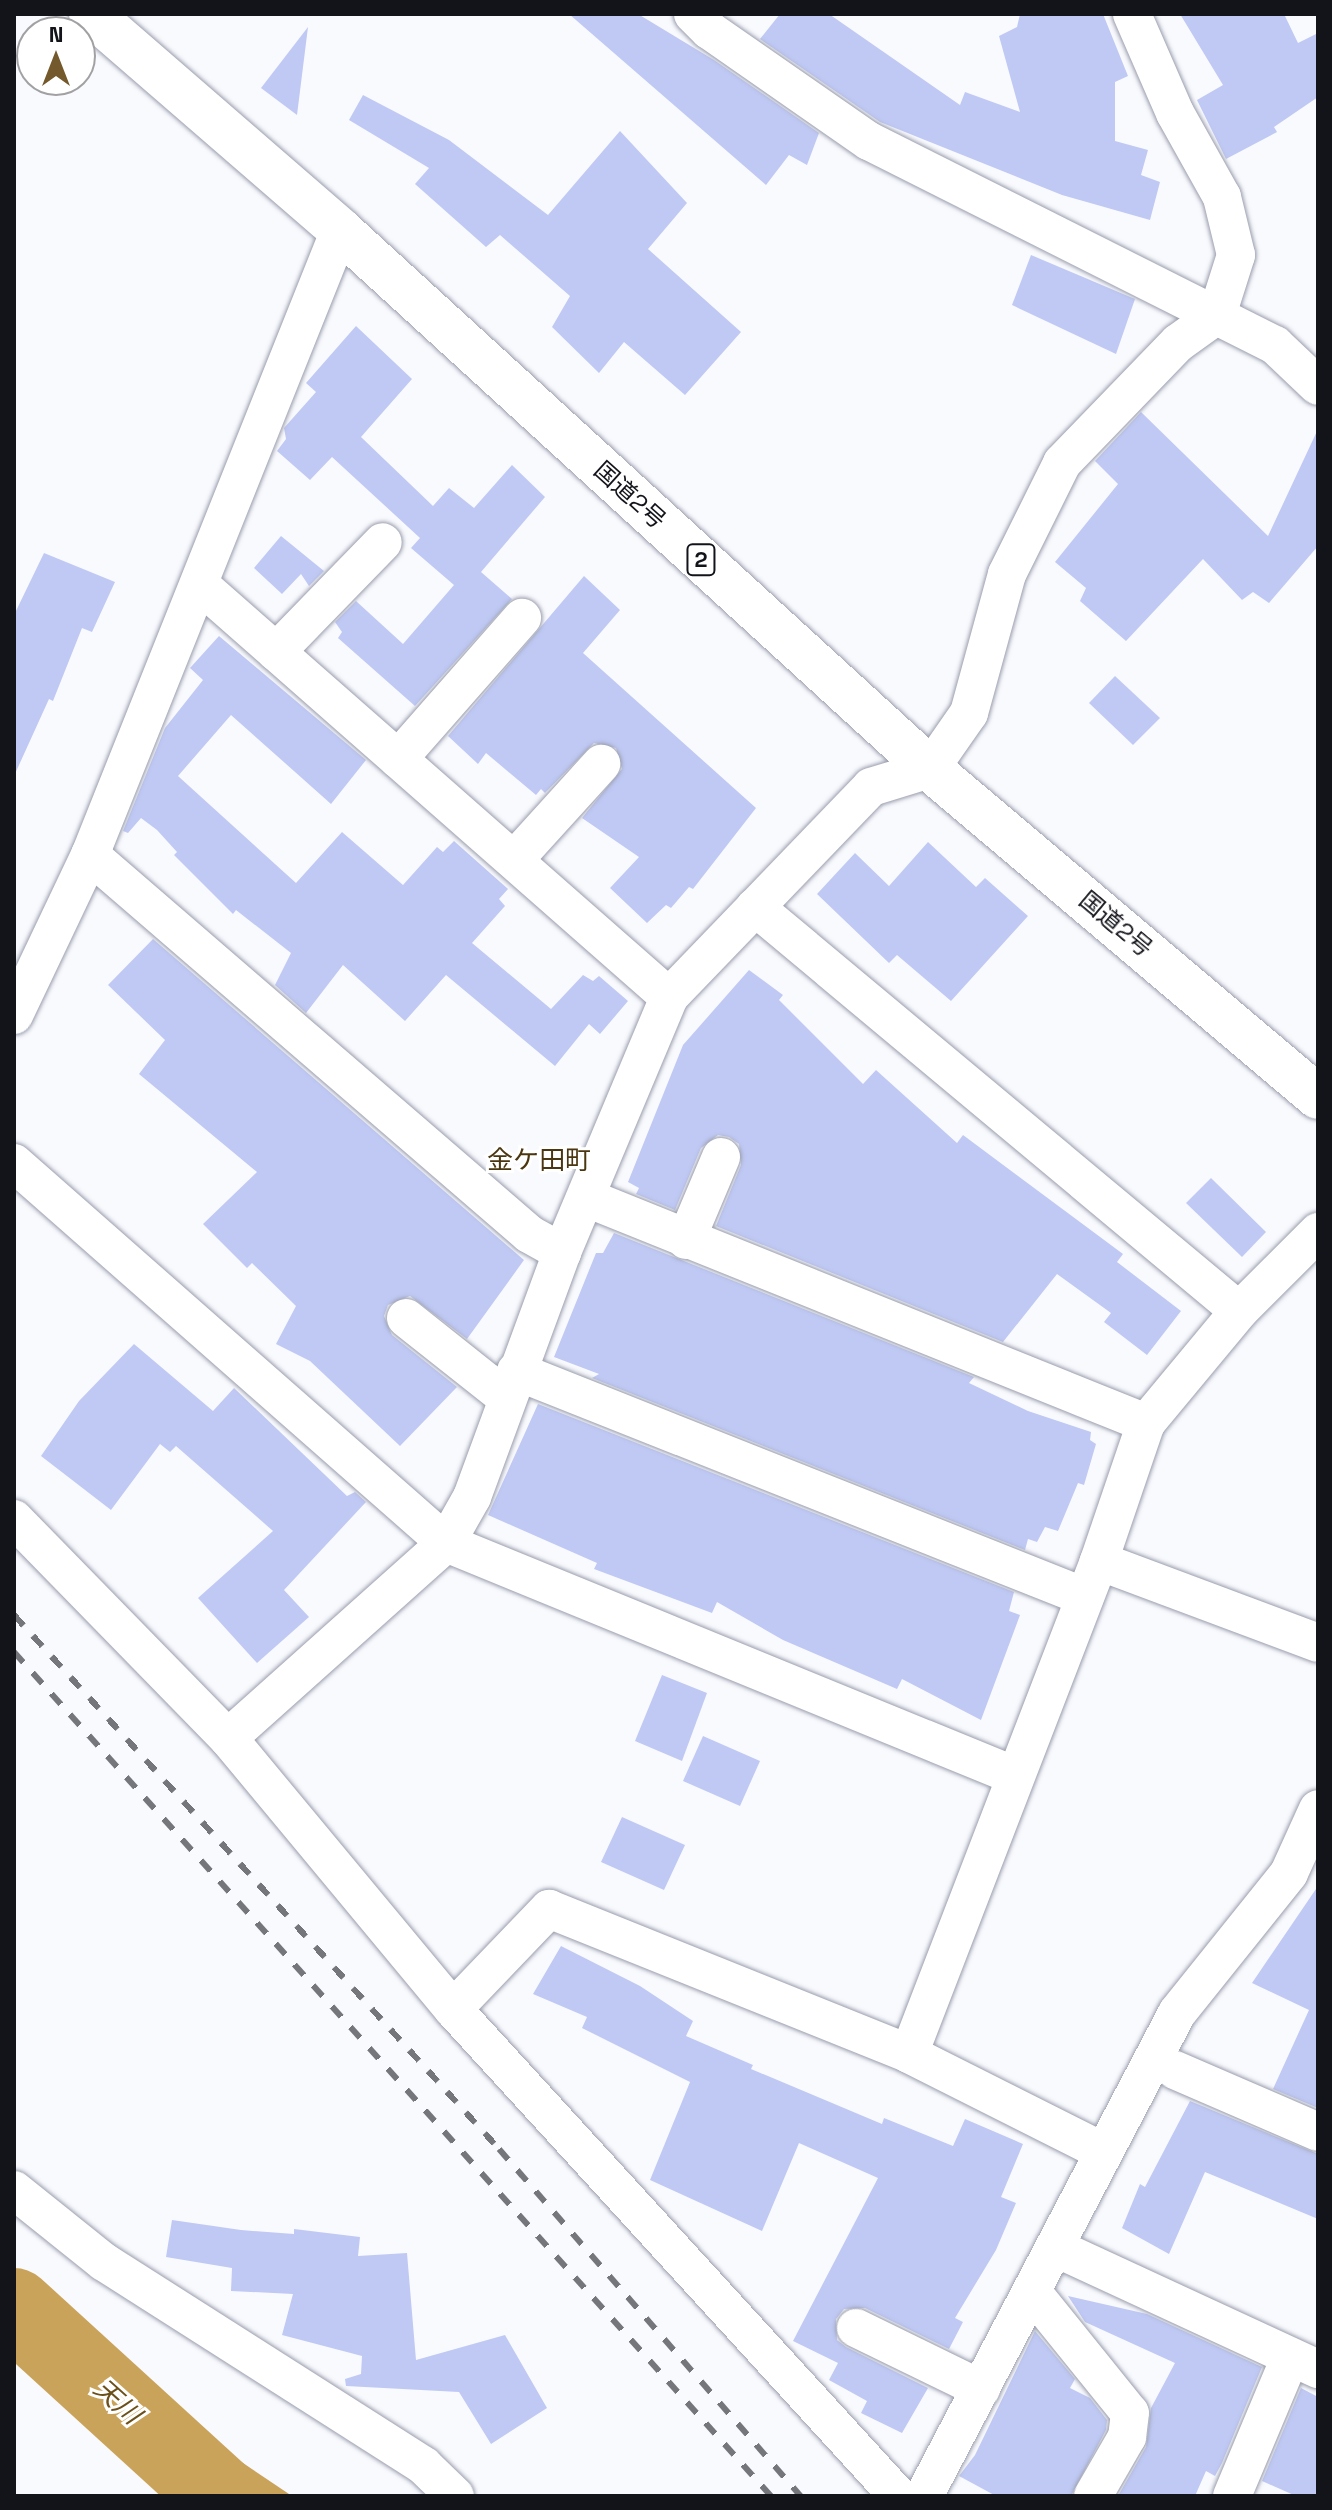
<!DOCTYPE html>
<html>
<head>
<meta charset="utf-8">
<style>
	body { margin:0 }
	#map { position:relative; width:1332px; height:2510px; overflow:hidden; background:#f9fafe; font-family:"Space Grotesk","Noto Sans JP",sans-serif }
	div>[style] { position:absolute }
	.water>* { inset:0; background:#caa35a }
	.river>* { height:80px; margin:-40px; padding:0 40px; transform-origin:40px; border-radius:40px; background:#caa35a }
	.building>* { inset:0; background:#bfc9f4 }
	.roads { filter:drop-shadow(0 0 2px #999dac) drop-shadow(0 0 2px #999dac) }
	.minor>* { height:38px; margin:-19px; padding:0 19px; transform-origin:19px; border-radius:19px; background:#fff }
	.trunk>* { height:44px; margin:-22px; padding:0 22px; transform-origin:22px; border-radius:22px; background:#fff }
	.rail>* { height:6px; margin-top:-3px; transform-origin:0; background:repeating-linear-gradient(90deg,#75767b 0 14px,transparent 0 28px) }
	span { translate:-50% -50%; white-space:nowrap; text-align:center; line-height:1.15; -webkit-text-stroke:6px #fff; paint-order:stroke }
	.shield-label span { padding:2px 6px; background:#fff; border:2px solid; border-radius:6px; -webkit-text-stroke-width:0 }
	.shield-label { font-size:22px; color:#13141a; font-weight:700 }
	.street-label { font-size:24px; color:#13141a }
	.neighbourhood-label { font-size:26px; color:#4a3610 }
	.water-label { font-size:26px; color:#6c5019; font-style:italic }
	.frame { position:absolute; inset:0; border:16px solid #13141a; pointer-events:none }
	.north { position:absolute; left:16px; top:16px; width:80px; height:80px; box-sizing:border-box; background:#fff; border:2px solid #a1a1a3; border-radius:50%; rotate:0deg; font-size:22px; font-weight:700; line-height:32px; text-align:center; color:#13141a }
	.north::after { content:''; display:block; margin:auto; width:28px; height:36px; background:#73592b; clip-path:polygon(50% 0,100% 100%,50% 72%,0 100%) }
</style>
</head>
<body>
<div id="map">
	<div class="water">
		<div style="clip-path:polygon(31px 2321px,292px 2496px,189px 2496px)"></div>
	</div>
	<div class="river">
		<div style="left:14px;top:2308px;width:279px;rotate:42.4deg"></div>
	</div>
	<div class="building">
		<div style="clip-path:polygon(569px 14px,638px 14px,714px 60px,819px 133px,807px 165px,789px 155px,766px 185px)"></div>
		<div style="clip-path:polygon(780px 14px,829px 14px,960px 105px,965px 92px,1020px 112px,999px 36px,1017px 27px,1020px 14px,1103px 14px,1128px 76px,1115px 82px,1115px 141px,1148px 150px,1141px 175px,1160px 182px,1150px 220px,1062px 195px,880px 122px,760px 39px)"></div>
		<div style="clip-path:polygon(1180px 14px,1284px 14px,1298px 43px,1318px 33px,1318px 97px,1274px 127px,1277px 132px,1226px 159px,1197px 100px,1223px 85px)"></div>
		<div style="clip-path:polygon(308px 27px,297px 115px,261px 88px)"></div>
		<div style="clip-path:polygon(363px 95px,449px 140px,548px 215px,620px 131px,687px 203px,648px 249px,741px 332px,685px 395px,624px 342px,599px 373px,552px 327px,570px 296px,500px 235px,486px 247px,415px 184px,429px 168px,349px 120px)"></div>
		<div style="clip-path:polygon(1031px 255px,1135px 299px,1116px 354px,1012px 305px)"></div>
		<div style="clip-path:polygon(356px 326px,412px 379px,361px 437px,433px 506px,449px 488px,474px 508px,512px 465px,545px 497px,481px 572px,512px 599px,415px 706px,338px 638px,342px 632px,335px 622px,356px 601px,403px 644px,454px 585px,411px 548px,420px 538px,332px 457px,310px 480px,277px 451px,286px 439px,284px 428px,316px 392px,306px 383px)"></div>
		<div style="clip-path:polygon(1141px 412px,1268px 536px,1318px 429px,1318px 546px,1269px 603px,1253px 592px,1242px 600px,1203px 559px,1126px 641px,1080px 601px,1086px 588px,1055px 562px,1118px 484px,1095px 461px)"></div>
		<div style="clip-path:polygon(281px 536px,324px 571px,309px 586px,301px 574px,282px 594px,254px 568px)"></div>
		<div style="clip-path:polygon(44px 553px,115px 582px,92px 632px,82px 628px,53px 701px,49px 699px,14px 776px,14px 615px)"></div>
		<div style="clip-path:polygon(584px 576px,620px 610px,583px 653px,756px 808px,693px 889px,689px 887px,671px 908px,666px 905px,647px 923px,610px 888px,639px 857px,582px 818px,622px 769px,616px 748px,594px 743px,545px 793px,541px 789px,536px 795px,486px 753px,478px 764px,448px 736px)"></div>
		<div style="clip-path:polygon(219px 636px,366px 760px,331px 804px,231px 715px,178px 776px,296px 883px,342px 832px,403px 885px,437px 847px,443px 852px,454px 841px,508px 889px,499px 899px,505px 906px,472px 943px,551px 1009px,583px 975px,593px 981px,599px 976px,628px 1001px,600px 1034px,589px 1024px,555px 1066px,446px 975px,405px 1021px,343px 965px,306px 1013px,275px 985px,291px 953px,236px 910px,233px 914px,174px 855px,177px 852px,157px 830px,141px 818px,128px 833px,123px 831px,165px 728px,203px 680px,190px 668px)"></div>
		<div style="clip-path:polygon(1115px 676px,1160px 718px,1133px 745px,1089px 703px)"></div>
		<div style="clip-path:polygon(928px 842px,976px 887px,985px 878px,1028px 916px,951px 1001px,897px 955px,889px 963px,817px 894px,855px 853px,889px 886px)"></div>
		<div style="clip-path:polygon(153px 939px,524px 1260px,467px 1339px,410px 1296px,388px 1305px,384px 1316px,392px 1335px,457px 1387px,400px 1446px,310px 1361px,276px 1344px,296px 1306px,252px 1263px,247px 1268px,203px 1224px,257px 1172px,139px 1074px,165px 1040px,108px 985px)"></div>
		<div style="clip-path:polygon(749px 970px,783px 995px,779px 1000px,863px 1084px,876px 1070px,957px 1143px,963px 1135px,1123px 1254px,1117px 1262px,1181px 1311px,1147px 1355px,1104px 1322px,1111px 1313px,1057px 1274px,1003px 1342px,716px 1226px,741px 1165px,739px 1144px,729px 1137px,718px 1135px,701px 1148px,675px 1210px,636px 1194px,639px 1188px,628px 1182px,683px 1045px)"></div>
		<div style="clip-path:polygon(1211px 1178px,1266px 1232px,1242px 1257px,1186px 1203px)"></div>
		<div style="clip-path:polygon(614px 1233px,974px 1377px,969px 1383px,1028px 1411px,1091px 1432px,1090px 1440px,1096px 1444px,1084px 1485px,1078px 1483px,1058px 1531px,1045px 1527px,1037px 1542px,1028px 1539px,1025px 1550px,592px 1378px,599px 1374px,554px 1357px,596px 1253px,603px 1253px)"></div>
		<div style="clip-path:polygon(134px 1344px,213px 1411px,234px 1388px,347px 1496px,355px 1492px,366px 1502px,284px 1590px,309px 1617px,257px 1663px,198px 1598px,273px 1531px,176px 1446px,170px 1452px,160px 1444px,111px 1510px,41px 1456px,79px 1401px)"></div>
		<div style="clip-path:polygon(538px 1404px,1014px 1592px,1009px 1611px,1020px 1615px,981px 1720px,902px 1679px,897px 1689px,783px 1640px,717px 1602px,712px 1613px,594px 1569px,597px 1563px,488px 1515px)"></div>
		<div style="clip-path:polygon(662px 1675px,707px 1693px,682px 1761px,635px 1741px)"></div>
		<div style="clip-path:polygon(703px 1736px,760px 1761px,740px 1806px,683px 1781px)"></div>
		<div style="clip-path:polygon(622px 1817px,685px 1845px,664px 1890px,601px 1862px)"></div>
		<div style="clip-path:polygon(1318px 1886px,1318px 2108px,1273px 2089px,1309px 2010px,1252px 1983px)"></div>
		<div style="clip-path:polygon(561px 1946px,640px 1986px,693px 2021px,686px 2036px,753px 2065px,751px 2069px,882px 2124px,884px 2118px,953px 2146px,965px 2119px,1023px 2144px,1001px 2197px,1016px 2203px,996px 2250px,955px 2318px,963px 2322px,949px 2349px,865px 2308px,844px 2309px,836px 2319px,837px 2340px,846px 2347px,928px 2388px,902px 2433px,861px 2413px,867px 2401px,829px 2380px,838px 2363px,793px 2341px,878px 2178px,799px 2143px,762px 2231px,650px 2180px,690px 2082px,582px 2028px,587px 2017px,533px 1994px)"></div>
		<div style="clip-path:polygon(1190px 2101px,1318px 2154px,1318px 2219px,1205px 2172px,1169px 2254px,1122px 2228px,1140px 2184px,1145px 2187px)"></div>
		<div style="clip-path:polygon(172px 2220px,241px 2230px,294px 2234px,294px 2229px,360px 2237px,358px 2256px,407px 2253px,416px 2360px,505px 2335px,547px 2408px,491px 2444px,459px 2392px,346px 2386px,345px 2379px,361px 2374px,362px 2356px,282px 2335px,293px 2294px,231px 2291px,232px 2268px,166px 2257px)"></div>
		<div style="clip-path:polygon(1068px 2296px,1147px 2314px,1262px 2367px,1222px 2463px,1215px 2476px,1206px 2471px,1195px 2496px,1118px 2496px,1146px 2447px,1151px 2408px,1175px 2363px,1085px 2322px)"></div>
		<div style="clip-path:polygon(1035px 2331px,1075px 2379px,1070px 2388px,1090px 2398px,1107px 2420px,1106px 2430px,1071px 2496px,996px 2496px,959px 2476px,975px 2455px)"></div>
		<div style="clip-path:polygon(1301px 2388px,1318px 2397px,1318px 2496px,1296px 2496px,1262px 2481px)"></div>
	</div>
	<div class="roads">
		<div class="minor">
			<div style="left:693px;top:14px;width:23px;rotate:45deg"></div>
			<div style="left:709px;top:30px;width:195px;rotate:34.8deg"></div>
			<div style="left:869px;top:141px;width:454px;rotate:26.7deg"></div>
			<div style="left:1275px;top:345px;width:59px;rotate:43.6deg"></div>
			<div style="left:199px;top:584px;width:626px;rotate:41.31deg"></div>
			<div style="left:276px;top:652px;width:153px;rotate:-45.8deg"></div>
			<div style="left:398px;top:759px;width:188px;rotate:-48.7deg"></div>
			<div style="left:90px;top:855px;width:580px;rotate:40.8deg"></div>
			<div style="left:529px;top:1234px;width:38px;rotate:29deg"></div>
			<div style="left:514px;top:860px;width:130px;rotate:-47.8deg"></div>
			<div style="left:755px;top:907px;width:630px;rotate:39.85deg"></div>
			<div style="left:14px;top:1015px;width:177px;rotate:-64.6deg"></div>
			<div style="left:90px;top:855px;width:673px;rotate:-68.2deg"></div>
			<div style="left:14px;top:1163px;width:575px;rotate:41.34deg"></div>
			<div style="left:446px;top:1543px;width:613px;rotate:22.25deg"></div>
			<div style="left:587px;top:1198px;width:603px;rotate:21.93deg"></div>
			<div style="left:686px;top:1240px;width:90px;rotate:-67.1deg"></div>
			<div style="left:406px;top:1318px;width:129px;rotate:38.4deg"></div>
			<div style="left:516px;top:1371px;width:612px;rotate:21.66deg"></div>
			<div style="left:14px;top:1519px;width:306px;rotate:45.7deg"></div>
			<div style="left:228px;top:1738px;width:352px;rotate:50.3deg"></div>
			<div style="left:453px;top:2009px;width:660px;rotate:47.58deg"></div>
			<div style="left:1099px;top:1561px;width:234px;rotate:20.5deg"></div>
			<div style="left:228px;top:1738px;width:292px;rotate:-41.8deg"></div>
			<div style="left:446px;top:1543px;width:53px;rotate:-60.5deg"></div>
			<div style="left:472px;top:1497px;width:261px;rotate:-69.8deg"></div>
			<div style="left:562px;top:1252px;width:277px;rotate:-67.2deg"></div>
			<div style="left:669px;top:997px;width:291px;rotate:-46.1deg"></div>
			<div style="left:871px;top:787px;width:62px;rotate:-17deg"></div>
			<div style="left:930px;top:769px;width:68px;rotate:-55.1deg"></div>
			<div style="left:969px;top:713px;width:144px;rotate:-74.7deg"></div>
			<div style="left:1007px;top:574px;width:124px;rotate:-63.6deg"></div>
			<div style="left:1062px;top:463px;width:167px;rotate:-46deg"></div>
			<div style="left:1178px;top:343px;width:48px;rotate:-35.7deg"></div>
			<div style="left:1217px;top:315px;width:63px;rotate:-72.4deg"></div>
			<div style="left:1236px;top:255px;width:60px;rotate:-103.6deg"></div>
			<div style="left:1222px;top:197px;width:96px;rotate:-119.2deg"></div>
			<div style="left:1175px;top:113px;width:108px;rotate:-113.5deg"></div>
			<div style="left:453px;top:2009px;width:139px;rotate:-46.2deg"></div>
			<div style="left:549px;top:1909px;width:388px;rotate:21.9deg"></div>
			<div style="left:909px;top:2054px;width:218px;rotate:26.7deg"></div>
			<div style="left:909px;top:2054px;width:528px;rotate:-68.92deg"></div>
			<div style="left:1099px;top:1561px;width:146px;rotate:-71.2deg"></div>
			<div style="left:1146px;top:1423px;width:146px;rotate:-50.3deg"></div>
			<div style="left:1239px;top:1311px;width:112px;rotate:-45deg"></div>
			<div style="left:1175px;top:2070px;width:156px;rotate:23.4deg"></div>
			<div style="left:14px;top:2190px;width:115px;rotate:38.7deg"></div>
			<div style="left:104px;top:2262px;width:379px;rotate:32.5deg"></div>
			<div style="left:424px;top:2466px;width:43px;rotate:44.1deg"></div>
			<div style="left:1056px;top:2248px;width:289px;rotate:24.8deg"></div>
			<div style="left:1033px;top:2293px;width:154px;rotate:51.1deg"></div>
			<div style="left:1130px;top:2413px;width:24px;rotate:97deg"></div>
			<div style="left:1127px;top:2437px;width:68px;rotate:120deg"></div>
			<div style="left:856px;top:2328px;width:139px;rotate:26deg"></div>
			<div style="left:924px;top:2496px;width:545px;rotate:-62.35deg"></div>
			<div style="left:1177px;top:2013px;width:179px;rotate:-51.3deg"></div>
			<div style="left:1289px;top:1873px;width:70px;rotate:-65.6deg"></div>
			<div style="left:1232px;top:2496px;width:150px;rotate:-67.2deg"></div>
		</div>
		<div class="trunk">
			<div style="left:91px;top:14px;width:330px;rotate:40.9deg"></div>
			<div style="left:340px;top:230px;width:799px;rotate:42.41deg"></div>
			<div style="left:930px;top:769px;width:508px;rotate:40.21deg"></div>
		</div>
	</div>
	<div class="rail">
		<div style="left:14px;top:1615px;width:721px;rotate:47.75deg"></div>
		<div style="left:499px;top:2149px;width:460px;rotate:49deg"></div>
		<div style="left:14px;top:1652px;width:1134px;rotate:48.11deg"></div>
	</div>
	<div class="shield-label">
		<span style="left:701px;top:560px">2</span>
	</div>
	<div class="street-label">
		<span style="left:630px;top:495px;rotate:42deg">国道2号</span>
		<span style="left:1116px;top:924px;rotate:40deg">国道2号</span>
	</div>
	<div class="neighbourhood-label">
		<span style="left:539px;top:1161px">金ケ田町</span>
	</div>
	<div class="water-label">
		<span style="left:117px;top:2402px;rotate:42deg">天川</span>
	</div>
	<div class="frame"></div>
	<div class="north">N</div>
</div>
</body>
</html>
